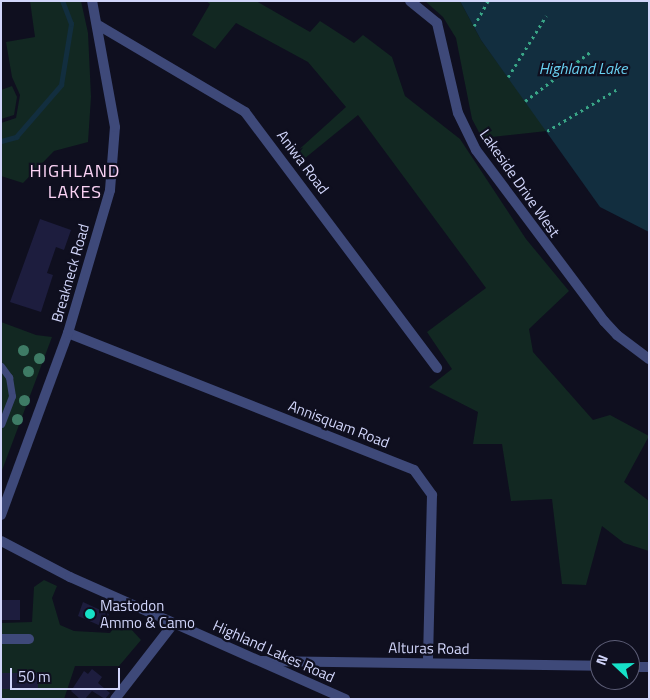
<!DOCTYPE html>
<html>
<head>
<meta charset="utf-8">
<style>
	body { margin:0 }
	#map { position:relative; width:650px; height:700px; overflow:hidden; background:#0f0f1f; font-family:"Titillium Web",sans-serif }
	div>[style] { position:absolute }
	.green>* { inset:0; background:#122822 }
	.water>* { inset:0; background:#122e3f }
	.stream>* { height:4.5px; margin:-2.25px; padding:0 2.25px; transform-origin:2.25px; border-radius:2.25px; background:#122e3f }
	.building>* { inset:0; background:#1d1d3e }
	.path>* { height:2.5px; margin-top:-1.25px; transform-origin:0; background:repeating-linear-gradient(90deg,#39a687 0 2.5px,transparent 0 6.5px) }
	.service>* { height:7px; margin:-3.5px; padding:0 3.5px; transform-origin:3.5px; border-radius:3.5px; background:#3e4979 }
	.minor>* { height:10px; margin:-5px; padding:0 5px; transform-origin:5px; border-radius:5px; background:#3e4979 }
	.tertiary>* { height:10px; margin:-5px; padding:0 5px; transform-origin:5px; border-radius:5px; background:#3e4979 }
	.trees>* { width:11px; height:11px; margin:-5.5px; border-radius:50%; background:#3e7b65 }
	.dots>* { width:14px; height:14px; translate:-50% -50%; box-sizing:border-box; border:2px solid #0f0f1f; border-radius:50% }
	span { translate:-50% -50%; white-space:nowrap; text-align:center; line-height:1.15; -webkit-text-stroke:4.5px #0f0f1f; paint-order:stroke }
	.street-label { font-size:15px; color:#d1d5fa }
	.poi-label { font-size:15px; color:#d1d5fa }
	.left { translate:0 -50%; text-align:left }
	.water-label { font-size:16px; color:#69d0f0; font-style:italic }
	.quarter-label { font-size:18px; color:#fbd3f5; letter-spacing:1px }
	.frame { position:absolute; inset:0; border:2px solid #d1d5fa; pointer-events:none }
	.north { position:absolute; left:590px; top:640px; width:50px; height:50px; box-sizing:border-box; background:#0f0f1f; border:1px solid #5d5e77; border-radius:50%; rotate:291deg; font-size:14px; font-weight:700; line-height:20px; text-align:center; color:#d1d5fa }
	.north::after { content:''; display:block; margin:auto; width:18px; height:22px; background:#16e1c8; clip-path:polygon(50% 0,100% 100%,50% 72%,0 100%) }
	.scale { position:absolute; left:10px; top:668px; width:110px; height:22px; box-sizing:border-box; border:2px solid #d1d5fa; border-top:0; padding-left:6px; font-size:15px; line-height:18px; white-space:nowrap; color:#d1d5fa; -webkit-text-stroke:4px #0f0f1f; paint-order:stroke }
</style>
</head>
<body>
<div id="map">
	<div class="green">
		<div style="clip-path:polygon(30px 1px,81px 1px,88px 33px,91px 97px,88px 142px,54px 151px,23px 183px,1px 176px,1px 123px,16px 118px,20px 95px,12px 77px,6px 42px,35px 37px)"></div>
		<div style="clip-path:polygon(206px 1px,256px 1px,310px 32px,320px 21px,354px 43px,363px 35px,392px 57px,405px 96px,460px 139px,526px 239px,569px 291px,529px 329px,533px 352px,593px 420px,610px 415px,649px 436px,624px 482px,649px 501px,649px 551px,624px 543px,602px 526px,586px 585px,562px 584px,552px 499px,511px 501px,502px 444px,473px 444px,478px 412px,429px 387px,452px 369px,427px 332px,486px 288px,358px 115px,299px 163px,294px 154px,346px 107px,308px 62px,236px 23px,215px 49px,192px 35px,210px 4px)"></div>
		<div style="clip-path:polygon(425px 1px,460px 1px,481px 40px,547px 131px,482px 138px,472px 119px,456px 38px,443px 17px)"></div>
		<div style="clip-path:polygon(12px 86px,17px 97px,14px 115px,1px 119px,1px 90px)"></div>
		<div style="clip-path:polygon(1px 322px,36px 335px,52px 337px,1px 473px)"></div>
		<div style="clip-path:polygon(44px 580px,57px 586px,52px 598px,60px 625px,74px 631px,110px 633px,121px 618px,141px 640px,119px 666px,75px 666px,64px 699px,1px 699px,1px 623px,32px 622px,34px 587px)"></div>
	</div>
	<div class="water">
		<div style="clip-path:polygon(460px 1px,649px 1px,649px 232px,600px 207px,481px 40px)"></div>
	</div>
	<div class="stream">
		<div style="left:1px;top:141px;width:16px;rotate:-15deg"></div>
		<div style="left:16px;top:137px;width:69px;rotate:-49.1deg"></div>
		<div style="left:61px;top:85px;width:62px;rotate:-80.7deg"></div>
		<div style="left:71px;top:24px;width:25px;rotate:-111deg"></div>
	</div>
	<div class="building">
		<div style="clip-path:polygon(40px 219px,71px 230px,64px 250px,56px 247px,47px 273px,53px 275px,41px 312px,10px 302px)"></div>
		<div style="clip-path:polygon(1px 600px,20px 600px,20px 620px,1px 620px)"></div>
		<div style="clip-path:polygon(83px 602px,109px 614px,103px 627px,78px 616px)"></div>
		<div style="clip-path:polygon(92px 669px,102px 677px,98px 683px,110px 693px,105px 699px,92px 691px,85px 699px,80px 699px,71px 691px,84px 671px,88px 674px)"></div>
		<div style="clip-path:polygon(1px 673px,38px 673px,38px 689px,1px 689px)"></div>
	</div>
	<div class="path">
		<div style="left:474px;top:26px;width:29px;rotate:-61deg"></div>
		<div style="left:508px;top:77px;width:72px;rotate:-58.1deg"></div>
		<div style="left:525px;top:101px;width:81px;rotate:-37deg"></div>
		<div style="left:547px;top:131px;width:84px;rotate:-30.8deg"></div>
	</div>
	<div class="service">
		<div style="left:1px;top:366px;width:14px;rotate:54deg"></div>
		<div style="left:9px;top:377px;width:19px;rotate:81deg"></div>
		<div style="left:12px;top:396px;width:30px;rotate:111deg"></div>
	</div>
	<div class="minor">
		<div style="left:410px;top:1px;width:35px;rotate:39deg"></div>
		<div style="left:437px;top:23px;width:92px;rotate:76.9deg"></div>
		<div style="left:458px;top:113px;width:41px;rotate:64.1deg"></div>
		<div style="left:476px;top:150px;width:214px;rotate:53.2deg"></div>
		<div style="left:604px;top:321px;width:19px;rotate:47deg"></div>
		<div style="left:617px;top:335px;width:40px;rotate:37deg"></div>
		<div style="left:98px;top:25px;width:171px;rotate:30.6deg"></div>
		<div style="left:245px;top:112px;width:320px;rotate:53.1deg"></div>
		<div style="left:68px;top:333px;width:372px;rotate:21.6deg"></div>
		<div style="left:414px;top:470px;width:31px;rotate:54deg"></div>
		<div style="left:432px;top:495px;width:168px;rotate:91.4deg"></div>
		<div style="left:1px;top:639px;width:28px"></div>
		<div style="left:261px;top:661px;width:339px;rotate:0.8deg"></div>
		<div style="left:630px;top:667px;width:19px"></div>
		<div style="left:115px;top:699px;width:96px;rotate:-52.2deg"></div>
	</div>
	<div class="tertiary">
		<div style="left:1px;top:515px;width:194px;rotate:-69.8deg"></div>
		<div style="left:68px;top:333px;width:149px;rotate:-73.6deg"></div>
		<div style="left:110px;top:190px;width:63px;rotate:-85.5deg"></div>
		<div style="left:115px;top:127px;width:128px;rotate:-100.3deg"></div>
		<div style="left:1px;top:541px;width:78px;rotate:27.6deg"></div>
		<div style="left:70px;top:577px;width:301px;rotate:23.9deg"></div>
	</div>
	<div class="trees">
		<div style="left:23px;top:350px"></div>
		<div style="left:39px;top:358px"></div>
		<div style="left:28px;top:371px"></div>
		<div style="left:24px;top:400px"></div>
		<div style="left:17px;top:419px"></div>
	</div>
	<div class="dots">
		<div style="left:90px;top:614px;background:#16e1c8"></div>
	</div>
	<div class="street-label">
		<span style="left:303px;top:162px;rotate:53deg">Aniwa Road</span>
		<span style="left:520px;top:183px;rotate:55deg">Lakeside Drive West</span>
		<span style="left:70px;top:273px;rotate:-74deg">Breakneck Road</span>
		<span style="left:339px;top:424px;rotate:21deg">Annisquam Road</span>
		<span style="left:429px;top:648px;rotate:1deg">Alturas Road</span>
		<span style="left:274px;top:651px;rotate:24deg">Highland Lakes Road</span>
	</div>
	<div class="poi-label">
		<span class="left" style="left:100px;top:614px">Mastodon<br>Ammo &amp; Camo</span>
	</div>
	<div class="water-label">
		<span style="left:583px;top:68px">Highland Lake</span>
	</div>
	<div class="quarter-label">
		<span style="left:75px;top:182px">HIGHLAND<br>LAKES</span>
	</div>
	<div class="frame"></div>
	<div class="north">N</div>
	<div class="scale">50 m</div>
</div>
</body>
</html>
